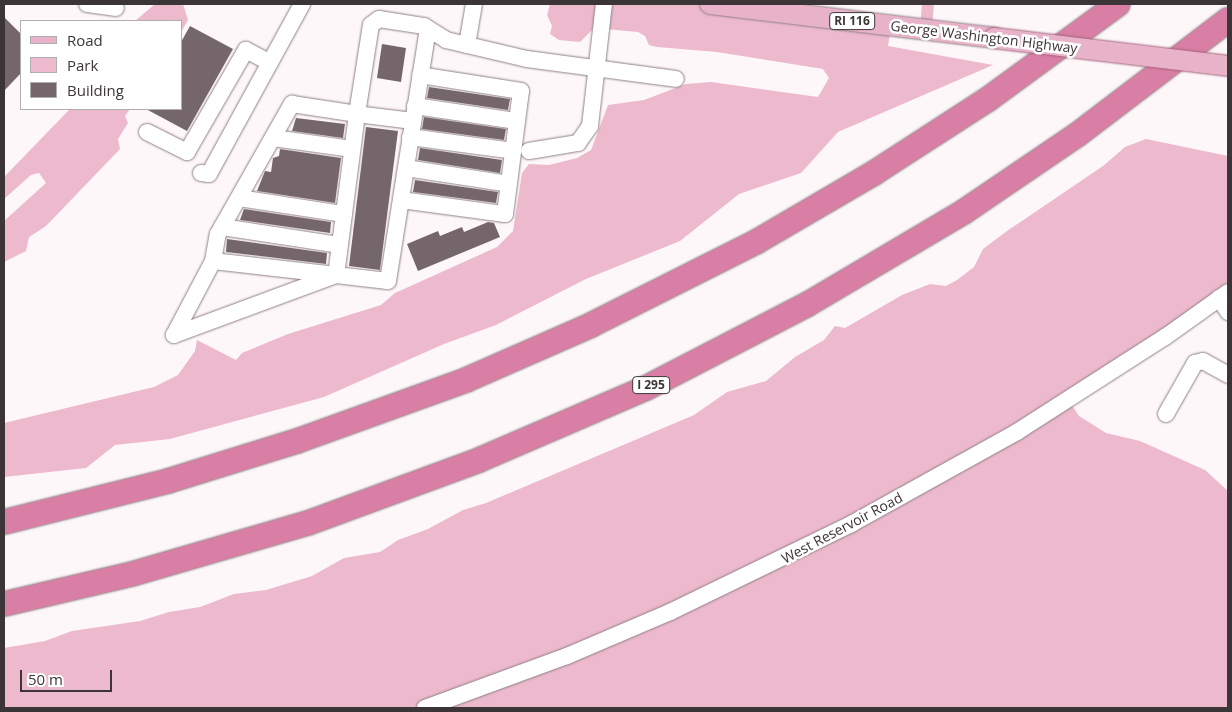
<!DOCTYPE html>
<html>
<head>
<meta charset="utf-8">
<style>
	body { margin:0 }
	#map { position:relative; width:1232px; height:712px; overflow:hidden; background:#fef7f9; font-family:"Open Sans",sans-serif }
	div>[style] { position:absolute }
	.green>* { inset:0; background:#edb9cd }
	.building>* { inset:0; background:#75666c }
	.roads { filter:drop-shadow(0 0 1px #8f8085) drop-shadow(0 0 1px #8f8085) }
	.minor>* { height:16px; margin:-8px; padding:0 8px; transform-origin:8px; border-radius:8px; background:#fff }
	.major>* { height:20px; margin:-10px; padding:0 10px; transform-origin:10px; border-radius:10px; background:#e8b2c8 }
	.highway>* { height:24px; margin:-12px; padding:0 12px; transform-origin:12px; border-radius:12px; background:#d97ea4 }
	.bridges { filter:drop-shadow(0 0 1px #a2647e) drop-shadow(0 0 1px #a2647e) }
	.major-bridge>* { height:20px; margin:-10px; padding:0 10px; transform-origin:10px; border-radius:10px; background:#e8b2c8 }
	span { translate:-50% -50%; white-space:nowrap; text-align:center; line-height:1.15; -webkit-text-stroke:5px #fff; paint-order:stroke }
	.shield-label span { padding:1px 4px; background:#fff; border:1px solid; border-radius:4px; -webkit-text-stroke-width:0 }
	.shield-label { font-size:12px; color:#3c3538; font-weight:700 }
	.street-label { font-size:14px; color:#3c3538 }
	.frame { position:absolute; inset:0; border:5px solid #3c3538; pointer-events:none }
	.legend { position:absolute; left:20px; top:20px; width:162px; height:90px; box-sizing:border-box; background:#fff; border:1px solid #b1aeaf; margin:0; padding:6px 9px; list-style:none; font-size:15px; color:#3c3538 }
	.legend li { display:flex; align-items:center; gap:10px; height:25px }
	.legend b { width:25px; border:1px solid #b1aeaf }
	.scale { position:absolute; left:20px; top:670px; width:92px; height:22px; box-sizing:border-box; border:2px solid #3c3538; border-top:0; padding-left:6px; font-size:15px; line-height:18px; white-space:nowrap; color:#3c3538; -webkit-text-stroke:4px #fff; paint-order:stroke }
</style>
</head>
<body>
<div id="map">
	<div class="green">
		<div style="clip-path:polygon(155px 4px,183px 4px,188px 20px,181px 32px,181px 21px,135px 21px)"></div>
		<div style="clip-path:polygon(550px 4px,725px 4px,891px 26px,888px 46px,993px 65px,838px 132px,801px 173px,739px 194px,680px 241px,586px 279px,496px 325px,444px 344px,324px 397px,170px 439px,115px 445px,86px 468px,4px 477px,4px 423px,154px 387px,178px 375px,195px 351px,197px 340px,236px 360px,242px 353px,288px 334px,381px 305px,395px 293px,497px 247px,513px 231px,522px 173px,529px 164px,549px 165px,577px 158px,591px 150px,608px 105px,644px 100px,686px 84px,711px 82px,818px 97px,829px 78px,823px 69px,717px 52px,657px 47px,649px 45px,645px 36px,638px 32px,594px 28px,580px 42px,559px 40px,550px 34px,552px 26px,547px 15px)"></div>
		<div style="clip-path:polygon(922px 4px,934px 4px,932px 28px,920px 27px)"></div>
		<div style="clip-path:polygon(70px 109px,130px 109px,125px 116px,128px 123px,118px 139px,120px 149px,46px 226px,29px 237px,26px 251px,4px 262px,4px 221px,46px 183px,39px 173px,31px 175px,4px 199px,4px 177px)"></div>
		<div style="clip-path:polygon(1146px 139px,1228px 156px,1228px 291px,1069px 401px,1079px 416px,1106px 433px,1140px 441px,1205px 470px,1228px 491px,1228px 708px,4px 708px,4px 648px,45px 641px,72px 631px,140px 621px,169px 612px,200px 607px,234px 594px,266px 590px,312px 576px,344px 558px,380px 552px,398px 540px,428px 529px,463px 510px,486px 503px,694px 415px,727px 392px,766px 381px,795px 357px,824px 340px,835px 326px,845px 328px,902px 295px,930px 284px,946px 286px,957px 280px,974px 267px,983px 249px,1007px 231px,1103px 166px,1125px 147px)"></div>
	</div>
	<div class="building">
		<div style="clip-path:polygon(4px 17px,21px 34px,21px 73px,4px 91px)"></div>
		<div style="clip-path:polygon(190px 26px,233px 49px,187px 131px,146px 109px,181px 109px,181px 42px)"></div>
		<div style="clip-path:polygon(382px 44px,406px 48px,401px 82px,377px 78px)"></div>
		<div style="clip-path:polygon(429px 87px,510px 99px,508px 110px,427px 98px)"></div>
		<div style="clip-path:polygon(424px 117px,506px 129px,504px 140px,422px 129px)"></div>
		<div style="clip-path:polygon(296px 118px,345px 124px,343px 138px,292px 131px)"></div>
		<div style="clip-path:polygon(366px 127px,398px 131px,380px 270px,349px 266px)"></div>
		<div style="clip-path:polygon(420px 148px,502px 160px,500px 173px,418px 160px)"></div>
		<div style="clip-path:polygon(280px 149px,341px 158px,335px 203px,257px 191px,265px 171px,271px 172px,273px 158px,279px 156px)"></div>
		<div style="clip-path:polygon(415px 180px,498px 192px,496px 203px,413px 192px)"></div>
		<div style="clip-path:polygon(244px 209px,331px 222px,330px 233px,240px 220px)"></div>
		<div style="clip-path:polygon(488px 222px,494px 223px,500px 237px,418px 271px,407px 244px,438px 231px,440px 236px,462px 227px,464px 232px)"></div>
		<div style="clip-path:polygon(227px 239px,327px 253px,326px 264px,226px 252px)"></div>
	</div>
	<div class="roads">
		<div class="minor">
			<div style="left:87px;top:4px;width:29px;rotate:8deg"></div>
			<div style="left:467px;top:45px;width:42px;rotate:-80.3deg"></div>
			<div style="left:415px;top:106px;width:103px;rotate:8.4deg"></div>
			<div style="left:413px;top:121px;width:56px;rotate:-172.9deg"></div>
			<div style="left:357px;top:114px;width:162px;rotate:97.4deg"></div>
			<div style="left:336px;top:275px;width:173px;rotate:159.7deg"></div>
			<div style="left:174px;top:335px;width:84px;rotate:-62.2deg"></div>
			<div style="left:213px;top:261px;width:124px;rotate:6.5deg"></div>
			<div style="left:336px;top:275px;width:52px;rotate:6.6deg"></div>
			<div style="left:388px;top:281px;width:255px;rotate:-81deg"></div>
			<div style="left:147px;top:132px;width:45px;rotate:26.6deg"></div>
			<div style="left:187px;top:152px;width:118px;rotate:-60deg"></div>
			<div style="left:246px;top:50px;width:27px;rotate:28deg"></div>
			<div style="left:410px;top:137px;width:104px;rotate:7.7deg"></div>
			<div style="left:273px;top:138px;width:80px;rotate:7.9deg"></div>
			<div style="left:529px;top:151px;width:50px;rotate:-9.3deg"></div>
			<div style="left:578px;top:143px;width:21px;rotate:-55deg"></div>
			<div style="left:590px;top:126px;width:123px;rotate:-83.5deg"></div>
			<div style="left:406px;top:168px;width:104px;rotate:8.8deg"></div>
			<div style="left:201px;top:173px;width:8px;rotate:7deg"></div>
			<div style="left:209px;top:174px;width:194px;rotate:-61.3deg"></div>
			<div style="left:239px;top:198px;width:106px;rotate:8.7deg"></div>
			<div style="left:401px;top:200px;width:105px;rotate:7.7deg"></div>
			<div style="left:505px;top:214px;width:124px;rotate:-82.6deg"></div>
			<div style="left:521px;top:91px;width:102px;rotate:-171deg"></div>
			<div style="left:222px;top:227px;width:118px;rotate:8.7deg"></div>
			<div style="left:213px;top:261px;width:27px;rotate:-80deg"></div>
			<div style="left:218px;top:234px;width:150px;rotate:-60.4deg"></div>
			<div style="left:292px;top:104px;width:66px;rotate:8.7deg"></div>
			<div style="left:357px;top:114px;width:90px;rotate:-81.1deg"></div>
			<div style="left:371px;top:25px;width:10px;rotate:-37deg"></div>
			<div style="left:379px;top:19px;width:46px;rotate:8.8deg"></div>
			<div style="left:424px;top:26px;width:26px;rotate:32deg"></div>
			<div style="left:446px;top:40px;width:83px;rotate:13.2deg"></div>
			<div style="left:527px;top:59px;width:150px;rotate:7.6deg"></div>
			<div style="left:1219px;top:298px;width:17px;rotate:57deg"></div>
			<div style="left:1166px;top:414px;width:59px;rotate:-60.4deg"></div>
			<div style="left:1195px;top:363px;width:8px;rotate:-14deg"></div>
			<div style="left:1203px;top:361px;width:29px;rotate:29deg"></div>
			<div style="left:425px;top:708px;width:151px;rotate:-20.1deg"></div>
			<div style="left:567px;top:656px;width:112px;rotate:-23.1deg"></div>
			<div style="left:670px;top:612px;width:201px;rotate:-25.9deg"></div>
			<div style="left:851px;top:524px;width:190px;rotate:-29deg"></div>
			<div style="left:1017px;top:432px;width:176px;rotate:-32.7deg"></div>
			<div style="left:1165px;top:337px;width:77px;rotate:-35.5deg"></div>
		</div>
		<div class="major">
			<div style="left:710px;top:4px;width:286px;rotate:6.8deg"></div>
		</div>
		<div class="highway">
			<div style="left:4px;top:522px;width:169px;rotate:-14deg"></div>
			<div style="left:168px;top:481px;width:135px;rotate:-17.2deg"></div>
			<div style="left:297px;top:441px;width:180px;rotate:-19.8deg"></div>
			<div style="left:466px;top:380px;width:137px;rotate:-23.7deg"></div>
			<div style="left:591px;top:325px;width:185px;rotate:-26.7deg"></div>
			<div style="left:756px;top:242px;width:137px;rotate:-30.3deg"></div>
			<div style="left:874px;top:173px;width:135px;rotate:-32.9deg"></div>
			<div style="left:987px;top:100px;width:162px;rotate:-36.2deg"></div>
			<div style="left:4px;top:604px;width:131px;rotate:-13.2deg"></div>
			<div style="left:132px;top:574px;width:183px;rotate:-16.2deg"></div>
			<div style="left:308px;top:523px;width:182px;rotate:-20.2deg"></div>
			<div style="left:479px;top:460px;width:182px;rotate:-23.3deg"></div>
			<div style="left:646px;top:388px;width:182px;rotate:-27.4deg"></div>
			<div style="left:808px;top:304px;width:182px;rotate:-30.6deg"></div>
			<div style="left:965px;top:211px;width:135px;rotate:-34.2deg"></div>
			<div style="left:1077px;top:135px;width:190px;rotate:-37.3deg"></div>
		</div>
	</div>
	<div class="bridges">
		<div class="major-bridge">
			<div style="left:994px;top:38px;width:236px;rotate:6.8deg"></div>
		</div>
	</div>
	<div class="shield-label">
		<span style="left:852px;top:21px">RI 116</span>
		<span style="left:651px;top:385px">I 295</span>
	</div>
	<div class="street-label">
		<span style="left:984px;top:37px;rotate:7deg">George Washington Highway</span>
		<span style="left:842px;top:528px;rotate:-28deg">West Reservoir Road</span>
	</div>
	<div class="frame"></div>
	<ul class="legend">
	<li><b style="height:6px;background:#e8b2c8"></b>Road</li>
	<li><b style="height:14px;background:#edb9cd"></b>Park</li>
	<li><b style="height:14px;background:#75666c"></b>Building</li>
	</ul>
	<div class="scale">50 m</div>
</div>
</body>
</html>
